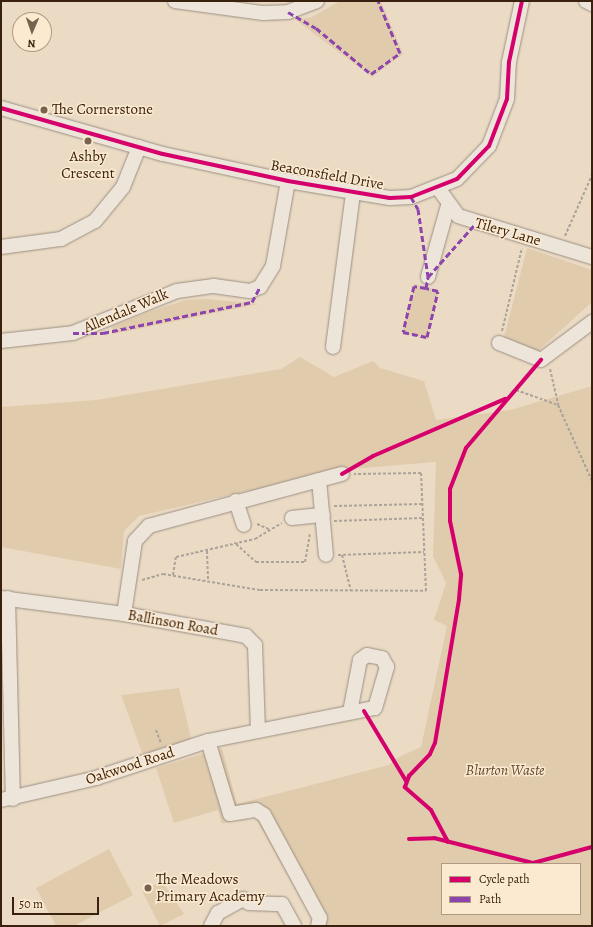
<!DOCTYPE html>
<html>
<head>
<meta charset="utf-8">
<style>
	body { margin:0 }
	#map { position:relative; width:593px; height:927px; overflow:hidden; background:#ebdbc5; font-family:Alegreya,serif }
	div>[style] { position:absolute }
	.green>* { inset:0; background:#e1cbad }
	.path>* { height:2px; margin-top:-1px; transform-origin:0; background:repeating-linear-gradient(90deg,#aba399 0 3px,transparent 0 5px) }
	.roads { filter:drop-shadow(0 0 1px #9b8f81) drop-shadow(0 0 1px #9b8f81) }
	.minor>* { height:14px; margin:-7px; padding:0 7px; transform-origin:7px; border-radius:7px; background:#eee5da }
	.quiet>* { height:3px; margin-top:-1.5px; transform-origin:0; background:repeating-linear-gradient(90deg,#8e44ad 0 6px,transparent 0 9px) }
	.cycleway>* { height:4px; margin:-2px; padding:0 2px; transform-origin:2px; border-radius:2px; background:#d6006c }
	.dots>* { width:11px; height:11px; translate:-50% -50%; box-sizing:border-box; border:2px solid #fcead0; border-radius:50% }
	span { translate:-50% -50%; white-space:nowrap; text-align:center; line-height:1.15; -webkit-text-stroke:3px #fcead0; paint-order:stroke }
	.poi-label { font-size:15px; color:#3a210f }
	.left { translate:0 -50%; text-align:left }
	.street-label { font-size:15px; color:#3a210f }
	.park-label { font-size:15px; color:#624832; font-style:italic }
	.frame { position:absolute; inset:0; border:2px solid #3a210f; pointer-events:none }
	.legend { position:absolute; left:441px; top:863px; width:140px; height:52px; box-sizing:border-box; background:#fcead0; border:1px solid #ae9a83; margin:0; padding:5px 7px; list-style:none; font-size:12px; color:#3a210f }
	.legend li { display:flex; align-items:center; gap:8px; height:20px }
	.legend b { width:20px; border:1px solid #ae9a83 }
	.north { position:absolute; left:12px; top:12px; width:40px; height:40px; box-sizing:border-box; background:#fcead0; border:1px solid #ae9a83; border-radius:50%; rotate:182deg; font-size:11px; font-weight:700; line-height:16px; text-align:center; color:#3a210f }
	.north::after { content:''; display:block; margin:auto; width:14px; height:18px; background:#78624f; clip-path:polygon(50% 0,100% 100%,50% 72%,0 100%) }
	.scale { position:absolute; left:12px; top:897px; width:87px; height:18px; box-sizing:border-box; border:2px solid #3a210f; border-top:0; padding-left:5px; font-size:12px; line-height:14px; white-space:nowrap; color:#3a210f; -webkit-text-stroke:3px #fcead0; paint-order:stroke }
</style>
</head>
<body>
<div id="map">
	<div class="green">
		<div style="clip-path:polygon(340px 1px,381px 1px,403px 54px,372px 77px,296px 20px,312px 17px)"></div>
		<div style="clip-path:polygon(527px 248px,592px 270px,592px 302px,537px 352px,503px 341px)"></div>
		<div style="clip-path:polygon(414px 284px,439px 290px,427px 339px,402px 333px)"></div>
		<div style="clip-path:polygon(207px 299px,259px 304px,113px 334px,112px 327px,149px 312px,186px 300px)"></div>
		<div style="clip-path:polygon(evenodd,300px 357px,334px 377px,373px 361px,380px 368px,424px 381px,436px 420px,510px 410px,592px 386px,592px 926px,316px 926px,254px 815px,222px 824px,218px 810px,174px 823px,156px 768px,222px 748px,237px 804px,389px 765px,397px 758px,421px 747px,447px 626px,434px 620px,446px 583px,433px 556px,436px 462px,338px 470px,139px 516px,124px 531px,121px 569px,1px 547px,1px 407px,96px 400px,281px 369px,300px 357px,442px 864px,580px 864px,580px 914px,442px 914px,442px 864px)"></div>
		<div style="clip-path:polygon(179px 688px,192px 742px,144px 758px,121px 695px)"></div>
		<div style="clip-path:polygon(109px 849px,133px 895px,74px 926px,56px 926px,36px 888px)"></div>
		<div style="clip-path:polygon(162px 881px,184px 914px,160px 926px,142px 891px)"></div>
	</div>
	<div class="path">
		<div style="left:565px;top:236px;width:67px;rotate:-66.1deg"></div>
		<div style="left:502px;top:331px;width:85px;rotate:-76.5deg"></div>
		<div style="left:550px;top:369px;width:37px;rotate:77deg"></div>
		<div style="left:558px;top:405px;width:83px;rotate:65.9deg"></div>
		<div style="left:516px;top:390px;width:45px;rotate:19.7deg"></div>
		<div style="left:334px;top:506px;width:89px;rotate:-1.3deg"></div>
		<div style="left:334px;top:521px;width:89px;rotate:-1.9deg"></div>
		<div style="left:257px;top:524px;width:13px;rotate:23deg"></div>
		<div style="left:236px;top:544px;width:27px;rotate:42deg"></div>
		<div style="left:256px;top:562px;width:49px"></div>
		<div style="left:305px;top:562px;width:29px;rotate:-80deg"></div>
		<div style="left:207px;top:551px;width:30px;rotate:88deg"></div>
		<div style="left:338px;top:555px;width:86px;rotate:-2deg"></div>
		<div style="left:342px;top:555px;width:37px;rotate:76deg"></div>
		<div style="left:173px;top:575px;width:18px;rotate:-81deg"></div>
		<div style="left:176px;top:557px;width:81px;rotate:-12.8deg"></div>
		<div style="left:255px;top:539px;width:31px;rotate:-31deg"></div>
		<div style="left:142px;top:580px;width:22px;rotate:-16deg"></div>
		<div style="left:163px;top:574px;width:98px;rotate:9.4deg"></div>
		<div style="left:260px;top:590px;width:166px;rotate:0.3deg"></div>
		<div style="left:426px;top:591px;width:118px;rotate:-92.4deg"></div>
		<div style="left:421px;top:473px;width:67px;rotate:179.1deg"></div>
		<div style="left:156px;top:730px;width:14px;rotate:69deg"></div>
	</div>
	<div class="roads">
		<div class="minor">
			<div style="left:175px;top:1px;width:89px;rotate:7.8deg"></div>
			<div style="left:263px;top:13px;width:25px;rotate:-2deg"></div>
			<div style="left:288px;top:12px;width:31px;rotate:-21deg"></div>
			<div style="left:586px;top:1px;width:7px;rotate:27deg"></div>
			<div style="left:1px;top:108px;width:168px;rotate:15.9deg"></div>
			<div style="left:163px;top:154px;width:128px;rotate:12.2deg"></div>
			<div style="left:288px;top:181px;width:103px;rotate:9.5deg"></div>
			<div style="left:390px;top:198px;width:21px;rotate:-3deg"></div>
			<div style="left:411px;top:197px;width:49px;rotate:-21.4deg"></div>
			<div style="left:457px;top:179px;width:46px;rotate:-45.9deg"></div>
			<div style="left:489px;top:146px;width:50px;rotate:-69deg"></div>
			<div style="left:507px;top:99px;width:37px;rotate:-87deg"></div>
			<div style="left:509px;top:62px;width:62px;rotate:-78deg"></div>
			<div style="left:438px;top:188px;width:34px;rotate:54deg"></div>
			<div style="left:458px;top:216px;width:140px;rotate:17deg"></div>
			<div style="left:1px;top:247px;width:61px;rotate:-7.6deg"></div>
			<div style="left:61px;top:239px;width:38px;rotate:-28deg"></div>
			<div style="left:95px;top:221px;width:44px;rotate:-50.5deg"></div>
			<div style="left:123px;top:187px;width:43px;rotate:-68.2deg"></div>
			<div style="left:428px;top:277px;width:74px;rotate:-74.3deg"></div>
			<div style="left:1px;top:341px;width:72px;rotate:-6.3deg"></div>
			<div style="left:73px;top:333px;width:112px;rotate:-22deg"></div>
			<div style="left:177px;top:291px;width:37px;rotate:-8deg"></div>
			<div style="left:214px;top:286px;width:36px;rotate:8deg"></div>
			<div style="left:250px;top:291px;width:11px;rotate:-22deg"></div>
			<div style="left:260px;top:287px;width:25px;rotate:-58deg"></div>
			<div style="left:273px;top:266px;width:86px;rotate:-80deg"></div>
			<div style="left:499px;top:343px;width:45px;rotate:22deg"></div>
			<div style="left:541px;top:360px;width:64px;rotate:-36.7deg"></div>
			<div style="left:333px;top:347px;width:154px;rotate:-82.6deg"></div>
			<div style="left:319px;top:480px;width:75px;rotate:84.7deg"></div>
			<div style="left:236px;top:501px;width:25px;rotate:72deg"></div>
			<div style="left:292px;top:518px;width:31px;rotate:-6deg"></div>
			<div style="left:1px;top:598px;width:124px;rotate:7.4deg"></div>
			<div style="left:124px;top:614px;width:124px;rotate:10.2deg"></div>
			<div style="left:246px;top:636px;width:13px;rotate:45deg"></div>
			<div style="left:255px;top:645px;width:86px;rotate:88deg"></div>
			<div style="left:8px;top:598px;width:201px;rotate:88.6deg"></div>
			<div style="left:124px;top:614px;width:74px;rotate:-81.4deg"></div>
			<div style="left:135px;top:541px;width:21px;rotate:-47deg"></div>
			<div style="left:149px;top:526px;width:200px;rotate:-15.1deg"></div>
			<div style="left:208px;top:741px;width:76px;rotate:73.2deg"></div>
			<div style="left:230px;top:814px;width:26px;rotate:-9deg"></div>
			<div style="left:256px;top:810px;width:9px;rotate:32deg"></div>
			<div style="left:264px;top:815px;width:117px;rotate:61.5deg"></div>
			<div style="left:320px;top:918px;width:8px;rotate:104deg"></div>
			<div style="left:1px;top:800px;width:98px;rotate:-13deg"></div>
			<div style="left:96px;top:778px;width:118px;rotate:-18.3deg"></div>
			<div style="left:208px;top:741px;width:170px;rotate:-11.2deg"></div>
			<div style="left:375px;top:708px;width:43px;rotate:-73.7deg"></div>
			<div style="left:387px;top:667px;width:10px;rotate:-119deg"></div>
			<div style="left:382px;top:658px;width:15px;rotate:-169deg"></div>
			<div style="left:367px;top:655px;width:9px;rotate:144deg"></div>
			<div style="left:360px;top:660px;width:53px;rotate:100.9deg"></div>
			<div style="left:211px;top:926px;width:15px;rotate:-62deg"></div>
			<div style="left:218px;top:913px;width:29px;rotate:-29deg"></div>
			<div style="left:243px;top:899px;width:7px;rotate:34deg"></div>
			<div style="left:249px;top:903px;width:33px;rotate:2deg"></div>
			<div style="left:282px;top:904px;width:25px;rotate:61deg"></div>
		</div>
	</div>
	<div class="quiet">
		<div style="left:288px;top:12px;width:32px;rotate:30deg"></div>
		<div style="left:316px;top:28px;width:72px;rotate:39.9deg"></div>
		<div style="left:371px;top:74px;width:36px;rotate:-36deg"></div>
		<div style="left:400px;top:53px;width:56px;rotate:-112.9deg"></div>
		<div style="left:411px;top:197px;width:14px;rotate:60deg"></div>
		<div style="left:418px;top:209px;width:69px;rotate:81.6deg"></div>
		<div style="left:428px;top:277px;width:71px;rotate:-48.4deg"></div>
		<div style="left:426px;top:288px;width:12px;rotate:-171deg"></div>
		<div style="left:414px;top:286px;width:47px;rotate:103.4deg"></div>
		<div style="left:403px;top:332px;width:25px;rotate:12deg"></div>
		<div style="left:427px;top:337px;width:47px;rotate:-76.6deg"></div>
		<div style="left:438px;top:291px;width:12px;rotate:-166deg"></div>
		<div style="left:426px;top:288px;width:11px;rotate:-80deg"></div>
		<div style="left:73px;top:333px;width:30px"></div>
		<div style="left:103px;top:333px;width:152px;rotate:-11.8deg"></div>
		<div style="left:252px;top:302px;width:17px;rotate:-62deg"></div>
	</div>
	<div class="cycleway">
		<div style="left:1px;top:108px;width:168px;rotate:15.9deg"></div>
		<div style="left:163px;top:154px;width:128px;rotate:12.2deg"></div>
		<div style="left:288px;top:181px;width:103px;rotate:9.5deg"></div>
		<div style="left:390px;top:198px;width:21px;rotate:-3deg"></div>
		<div style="left:411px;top:197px;width:49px;rotate:-21.4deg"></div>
		<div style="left:457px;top:179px;width:46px;rotate:-45.9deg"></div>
		<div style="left:489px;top:146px;width:50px;rotate:-69deg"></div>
		<div style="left:507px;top:99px;width:37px;rotate:-87deg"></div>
		<div style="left:509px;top:62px;width:62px;rotate:-78deg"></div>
		<div style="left:342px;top:474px;width:36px;rotate:-30deg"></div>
		<div style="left:373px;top:456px;width:144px;rotate:-23.4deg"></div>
		<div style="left:364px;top:711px;width:82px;rotate:59deg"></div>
		<div style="left:409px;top:839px;width:25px;rotate:-2deg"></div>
		<div style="left:434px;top:838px;width:102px;rotate:14.2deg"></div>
		<div style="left:533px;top:863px;width:61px;rotate:-15.2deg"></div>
		<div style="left:448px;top:842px;width:36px;rotate:-118deg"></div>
		<div style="left:431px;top:810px;width:35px;rotate:-139deg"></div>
		<div style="left:405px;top:787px;width:12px;rotate:-70deg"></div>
		<div style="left:409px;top:776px;width:30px;rotate:-46deg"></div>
		<div style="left:430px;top:754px;width:12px;rotate:-66deg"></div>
		<div style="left:435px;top:743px;width:146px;rotate:-80.5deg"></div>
		<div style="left:459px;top:599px;width:25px;rotate:-85deg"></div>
		<div style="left:461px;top:574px;width:54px;rotate:-101.7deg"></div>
		<div style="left:450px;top:521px;width:32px;rotate:-90deg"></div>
		<div style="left:450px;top:489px;width:44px;rotate:-68.7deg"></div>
		<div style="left:466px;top:448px;width:116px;rotate:-49.6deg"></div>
	</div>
	<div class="dots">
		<div style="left:44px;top:110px;background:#78624f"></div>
		<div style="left:88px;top:141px;background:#78624f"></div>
		<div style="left:148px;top:888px;background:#78624f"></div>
	</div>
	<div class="poi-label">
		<span class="left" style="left:52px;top:110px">The Cornerstone</span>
		<span style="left:88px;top:165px">Ashby<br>Crescent</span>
		<span class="left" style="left:156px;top:888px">The Meadows<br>Primary Academy</span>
	</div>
	<div class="street-label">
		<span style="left:327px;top:175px;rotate:10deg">Beaconsfield Drive</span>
		<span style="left:508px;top:232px;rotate:16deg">Tilery Lane</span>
		<span style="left:126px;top:311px;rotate:-23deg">Allendale Walk</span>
		<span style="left:173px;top:623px;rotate:10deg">Ballinson Road</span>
		<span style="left:130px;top:766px;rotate:-18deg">Oakwood Road</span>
	</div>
	<div class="park-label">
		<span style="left:505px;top:771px">Blurton Waste</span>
	</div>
	<div class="frame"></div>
	<ul class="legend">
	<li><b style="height:5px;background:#d6006c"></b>Cycle path</li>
	<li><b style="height:5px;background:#8e44ad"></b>Path</li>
	</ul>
	<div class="north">N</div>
	<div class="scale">50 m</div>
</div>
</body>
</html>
